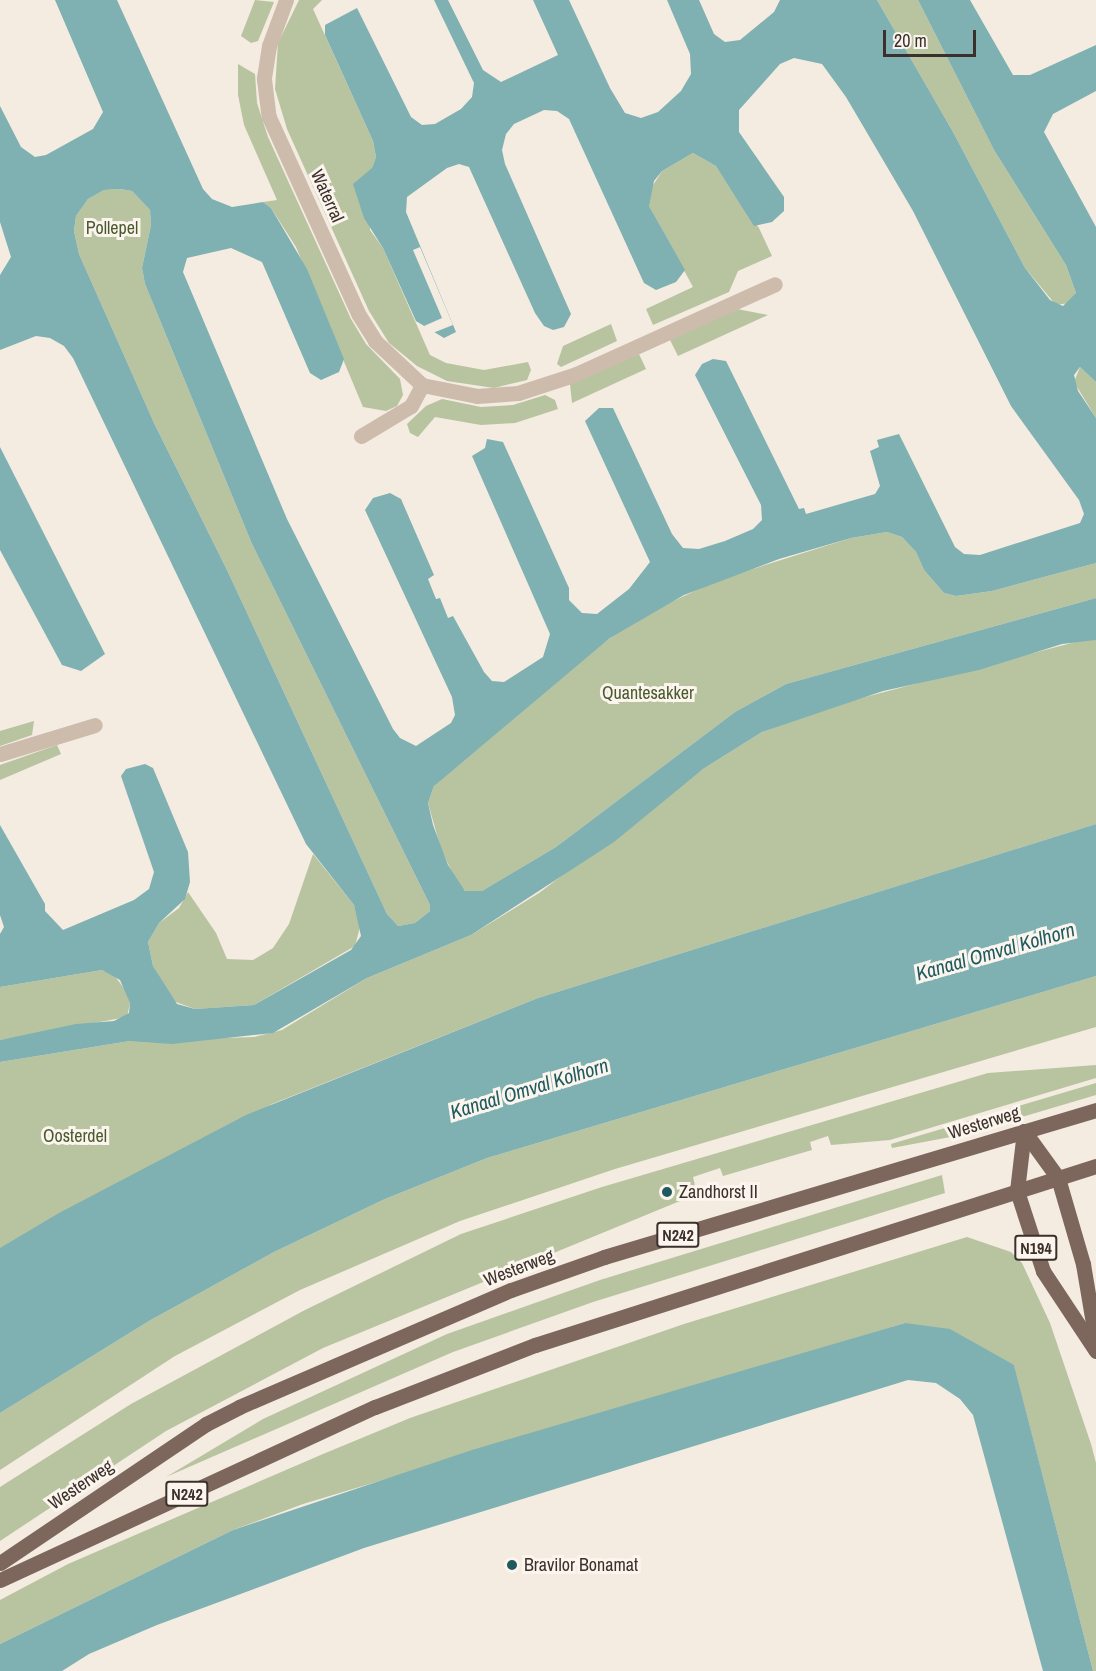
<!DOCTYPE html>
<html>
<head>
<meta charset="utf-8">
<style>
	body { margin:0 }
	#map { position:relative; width:1096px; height:1671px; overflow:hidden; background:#f4ebe1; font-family:"Archivo Narrow",sans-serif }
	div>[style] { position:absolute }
	.green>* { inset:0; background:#b8c4a0 }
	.water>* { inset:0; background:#7fb0b2 }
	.pier>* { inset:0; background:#f4ebe1 }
	.street>* { height:15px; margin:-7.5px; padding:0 7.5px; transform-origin:7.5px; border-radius:7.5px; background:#cdbbac }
	.primary>* { height:15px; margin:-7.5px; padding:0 7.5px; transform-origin:7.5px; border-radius:7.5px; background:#7d675c }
	.dots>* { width:16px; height:16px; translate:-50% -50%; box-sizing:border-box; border:3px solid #fbf5ee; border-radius:50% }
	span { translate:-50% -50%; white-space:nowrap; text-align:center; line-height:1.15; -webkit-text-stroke:6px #fbf5ee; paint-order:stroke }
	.shield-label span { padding:2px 4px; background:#fbf5ee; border:2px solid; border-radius:4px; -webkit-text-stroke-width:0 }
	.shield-label { font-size:16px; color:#3b302b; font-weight:700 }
	.street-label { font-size:18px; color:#3b302b }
	.park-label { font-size:18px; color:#4a5a2e }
	.poi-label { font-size:18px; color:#3b302b }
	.left { translate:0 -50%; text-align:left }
	.water-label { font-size:20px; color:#1f5a5e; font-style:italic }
	.scale { position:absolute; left:883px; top:30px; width:93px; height:27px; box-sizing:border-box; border:3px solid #3b302b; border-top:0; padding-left:8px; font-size:18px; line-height:21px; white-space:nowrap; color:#3b302b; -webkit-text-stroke:4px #fbf5ee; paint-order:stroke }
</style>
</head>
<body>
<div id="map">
	<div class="green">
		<div style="clip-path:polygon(255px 0,274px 2px,258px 41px,251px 43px,241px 36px)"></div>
		<div style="clip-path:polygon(299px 0,322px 0,313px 9px,373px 141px,376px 157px,372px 168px,370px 230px,383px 248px,430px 355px,446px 363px,484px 370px,528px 362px,531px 370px,527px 380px,494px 388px,447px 381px,417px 366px,389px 343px,369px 311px,287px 129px,275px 89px,278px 43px)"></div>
		<div style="clip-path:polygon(877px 0,918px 0,994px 150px,1066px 265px,1076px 293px,1069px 303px,1056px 305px,1025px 268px,953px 132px)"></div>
		<div style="clip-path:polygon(238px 64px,255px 74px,257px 103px,268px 137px,351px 319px,366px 344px,400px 379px,403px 395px,397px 406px,386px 411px,363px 407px,296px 247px,271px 208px,263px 202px,277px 200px,244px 125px,238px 95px)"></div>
		<div style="clip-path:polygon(693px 153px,716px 166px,759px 228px,772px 256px,738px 271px,729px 292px,653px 325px,646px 309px,693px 287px,649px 206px,648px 193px,662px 171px)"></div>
		<div style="clip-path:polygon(120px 189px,132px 191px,150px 210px,151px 225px,142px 268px,145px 284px,252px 544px,430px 905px,430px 911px,415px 923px,398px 926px,387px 914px,227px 570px,154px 423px,79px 254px,74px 231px,76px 216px,88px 199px,104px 190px)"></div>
		<div style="clip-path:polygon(737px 309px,768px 315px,678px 356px,670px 340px)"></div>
		<div style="clip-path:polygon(611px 324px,617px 341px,561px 367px,557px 364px,563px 346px)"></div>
		<div style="clip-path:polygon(639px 354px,646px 369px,572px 403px,570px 384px)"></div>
		<div style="clip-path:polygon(1080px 367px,1096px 382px,1096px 418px,1074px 382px)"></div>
		<div style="clip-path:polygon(545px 395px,555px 400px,558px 409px,515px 423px,481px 425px,435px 417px,418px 437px,410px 433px,407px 424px,426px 406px,442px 399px,481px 407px,513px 405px)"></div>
		<div style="clip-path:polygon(887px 532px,902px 537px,916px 552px,924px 570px,944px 593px,956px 596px,992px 591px,1096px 563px,1096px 598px,786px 684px,735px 712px,556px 847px,482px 891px,469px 893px,459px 887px,441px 849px,428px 803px,434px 786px,450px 769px,610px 638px,648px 613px,718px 580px,851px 538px)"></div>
		<div style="clip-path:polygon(1087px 639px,1096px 640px,1096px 824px,538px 998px,272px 1104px,0 1273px,0 1062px,130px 1041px,254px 1037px,282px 1030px,367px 978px,471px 935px,539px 893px,703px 769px,762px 732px,827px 707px)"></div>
		<div style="clip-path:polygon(34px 721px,32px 735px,0 746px,0 731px)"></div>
		<div style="clip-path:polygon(57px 745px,61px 754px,0 780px,0 765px)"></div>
		<div style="clip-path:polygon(313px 854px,354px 905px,360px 927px,355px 946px,254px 1005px,195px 1009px,173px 1001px,153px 966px,148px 942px,159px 923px,179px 908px,188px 892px,216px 933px,227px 959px,253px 960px,273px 948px,289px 924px)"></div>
		<div style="clip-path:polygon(102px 970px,114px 975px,126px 991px,130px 1003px,127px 1017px,0 1040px,0 987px)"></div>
		<div style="clip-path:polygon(1096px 976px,1096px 1027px,615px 1169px,460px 1221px,300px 1290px,175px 1356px,0 1470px,0 1413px,149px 1321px,274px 1252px,385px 1199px,487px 1158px)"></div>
		<div style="clip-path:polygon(1096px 1065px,1096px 1078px,890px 1140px,831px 1145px,828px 1136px,810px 1142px,812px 1150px,723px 1176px,720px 1168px,693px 1177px,697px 1194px,323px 1348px,166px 1431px,0 1541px,0 1487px,131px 1404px,305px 1310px,461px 1234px,602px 1187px,988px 1073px)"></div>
		<div style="clip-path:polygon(1096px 1083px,1096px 1095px,961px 1135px,892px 1148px,891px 1144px)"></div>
		<div style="clip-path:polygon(942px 1175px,945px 1193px,593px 1302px,453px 1352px,166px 1477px,263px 1419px,447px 1334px,600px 1280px)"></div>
		<div style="clip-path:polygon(967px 1237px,1011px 1252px,1022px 1263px,1050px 1323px,1091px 1444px,1096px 1463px,1096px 1671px,1093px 1671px,1014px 1366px,905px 1323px,303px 1504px,233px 1530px,0 1644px,0 1600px,68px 1564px,323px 1454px,410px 1418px,684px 1324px)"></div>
	</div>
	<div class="water">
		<div style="clip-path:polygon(evenodd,55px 0,117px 0,203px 189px,212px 199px,232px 207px,263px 202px,271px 208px,307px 269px,344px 359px,339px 372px,321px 380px,310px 373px,262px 262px,231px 248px,187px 258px,183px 272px,287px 519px,393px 729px,400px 738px,416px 746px,451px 723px,455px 715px,452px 697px,365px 510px,373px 498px,390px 493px,401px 499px,434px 575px,428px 579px,436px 599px,440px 598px,448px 618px,453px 616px,484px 672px,492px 681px,504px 682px,543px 657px,550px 634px,472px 456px,485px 448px,487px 439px,503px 442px,569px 588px,569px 600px,582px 613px,597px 614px,629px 589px,650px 562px,585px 421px,599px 408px,613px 408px,672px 534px,683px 548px,699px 549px,725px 541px,753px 529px,762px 520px,761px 505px,695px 375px,702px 364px,713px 359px,726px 361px,799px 509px,804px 508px,806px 514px,875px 494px,880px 486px,870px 451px,879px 447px,877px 440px,899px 434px,955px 547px,964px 554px,980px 555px,1080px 523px,1084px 514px,1079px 500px,1011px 406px,913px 211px,846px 97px,822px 64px,794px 58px,780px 64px,739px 110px,739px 132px,784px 197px,784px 211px,772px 222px,754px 226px,716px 166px,693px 153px,662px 171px,654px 181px,649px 206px,685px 270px,676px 282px,656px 290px,644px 283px,569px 119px,557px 111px,544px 110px,514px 124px,506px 134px,502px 150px,505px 164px,571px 314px,564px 327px,553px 330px,544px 326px,535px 313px,469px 167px,459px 164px,447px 168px,407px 197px,406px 212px,456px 332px,444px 338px,416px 321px,383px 248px,364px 218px,353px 184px,372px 168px,376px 157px,373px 141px,325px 35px,325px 25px,357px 8px,411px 117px,422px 125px,435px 124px,461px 109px,472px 97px,474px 83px,434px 0,448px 0,483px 70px,501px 82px,558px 55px,533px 0,569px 0,610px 88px,625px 113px,641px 118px,658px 112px,681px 91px,691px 74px,690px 54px,667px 0,699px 0,714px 34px,725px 42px,740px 40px,774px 12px,780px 0,877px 0,953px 132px,1025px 268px,1050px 300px,1063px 306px,1076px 293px,1066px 265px,994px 150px,918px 0,970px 0,1013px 75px,1030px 75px,1096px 45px,1096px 91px,1053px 114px,1044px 132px,1096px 227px,1096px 382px,1080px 367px,1074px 375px,1078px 391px,1096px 418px,1096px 563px,992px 591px,956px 596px,944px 593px,924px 570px,916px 552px,902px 537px,887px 532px,851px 538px,779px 559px,684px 595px,610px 638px,434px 786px,428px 803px,433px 825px,448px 865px,465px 891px,482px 891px,556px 847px,735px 712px,786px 684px,1096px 598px,1096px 640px,1062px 644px,979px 670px,883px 691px,762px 732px,703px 769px,614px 842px,471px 935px,367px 978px,273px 1033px,172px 1044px,130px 1041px,0 1062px,0 1040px,76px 1024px,114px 1021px,129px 1013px,130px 1003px,120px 980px,102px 970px,0 987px,0 934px,4px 927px,0 915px,0 825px,45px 904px,45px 911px,63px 930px,134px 900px,149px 889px,154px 872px,121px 776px,126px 769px,145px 764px,153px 768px,188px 852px,190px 882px,185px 899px,159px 923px,148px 942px,153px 966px,177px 1004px,195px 1009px,254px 1005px,351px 950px,361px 936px,354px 905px,306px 844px,73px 358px,64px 346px,50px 338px,36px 336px,0 350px,0 275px,11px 257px,0 222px,0 106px,21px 147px,35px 157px,46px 155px,93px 129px,103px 112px,55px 0,120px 189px,132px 191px,150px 210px,151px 225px,142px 268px,145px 284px,252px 544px,430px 905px,430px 911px,415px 923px,398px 926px,387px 914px,227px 570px,154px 423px,79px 254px,74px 231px,76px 216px,88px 199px,104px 190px,120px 189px)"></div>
		<div style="clip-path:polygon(0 447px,105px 654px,81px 671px,62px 665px,0 550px)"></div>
		<div style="clip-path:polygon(1096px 824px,1096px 976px,487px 1158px,385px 1199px,274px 1252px,149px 1321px,0 1413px,0 1248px,59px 1213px,246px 1115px,538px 998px)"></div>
		<div style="clip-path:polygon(905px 1323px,950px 1329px,1014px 1365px,1093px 1671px,1043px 1671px,973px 1415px,960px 1399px,936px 1383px,908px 1380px,364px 1548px,157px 1625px,89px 1654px,62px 1671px,0 1671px,0 1644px,233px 1530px,472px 1450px)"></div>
	</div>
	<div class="pier">
		<div style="clip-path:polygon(420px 247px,453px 325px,430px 334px,424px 326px,442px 318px,413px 250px)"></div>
	</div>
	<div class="street">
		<div style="left:286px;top:0;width:49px;rotate:110.3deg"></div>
		<div style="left:269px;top:46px;width:33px;rotate:99deg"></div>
		<div style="left:264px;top:79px;width:38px;rotate:83deg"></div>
		<div style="left:269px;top:117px;width:217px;rotate:65.6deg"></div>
		<div style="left:359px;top:315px;width:31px;rotate:58deg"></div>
		<div style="left:375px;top:341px;width:64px;rotate:43.1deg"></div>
		<div style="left:422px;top:385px;width:56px;rotate:11.3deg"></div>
		<div style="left:477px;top:396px;width:41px;rotate:-4.2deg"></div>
		<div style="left:518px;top:393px;width:61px;rotate:-18.1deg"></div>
		<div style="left:576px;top:374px;width:218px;rotate:-24.3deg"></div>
		<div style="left:361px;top:436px;width:58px;rotate:-31deg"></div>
		<div style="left:411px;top:406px;width:24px;rotate:-62deg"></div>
		<div style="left:0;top:754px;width:99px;rotate:-17deg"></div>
	</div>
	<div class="primary">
		<div style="left:1024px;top:1131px;width:60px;rotate:96.7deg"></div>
		<div style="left:1017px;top:1191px;width:84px;rotate:72deg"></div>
		<div style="left:1043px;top:1271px;width:96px;rotate:56.5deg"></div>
		<div style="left:1024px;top:1131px;width:58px;rotate:54.1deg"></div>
		<div style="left:1058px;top:1178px;width:90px;rotate:73.8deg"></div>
		<div style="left:1083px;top:1264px;width:78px;rotate:80.4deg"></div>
		<div style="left:0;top:1563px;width:249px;rotate:-34deg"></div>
		<div style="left:206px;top:1424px;width:37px;rotate:-27deg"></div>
		<div style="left:239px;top:1407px;width:296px;rotate:-23.3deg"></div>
		<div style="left:511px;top:1290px;width:99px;rotate:-19.5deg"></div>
		<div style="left:604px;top:1257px;width:513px;rotate:-16.64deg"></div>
		<div style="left:0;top:1580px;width:413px;rotate:-24.8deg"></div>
		<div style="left:375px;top:1407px;width:172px;rotate:-21.2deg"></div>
		<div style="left:535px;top:1345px;width:589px;rotate:-17.7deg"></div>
	</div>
	<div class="dots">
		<div style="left:667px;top:1192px;background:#1f5a5e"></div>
		<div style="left:512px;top:1565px;background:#1f5a5e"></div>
	</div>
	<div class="shield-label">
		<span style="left:678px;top:1235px">N242</span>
		<span style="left:1036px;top:1248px">N194</span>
		<span style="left:187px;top:1494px">N242</span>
	</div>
	<div class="street-label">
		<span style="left:327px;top:196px;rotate:66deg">Waterral</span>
		<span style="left:984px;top:1123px;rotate:-17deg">Westerweg</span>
		<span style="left:519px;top:1268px;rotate:-21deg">Westerweg</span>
		<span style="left:81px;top:1485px;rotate:-34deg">Westerweg</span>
	</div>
	<div class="park-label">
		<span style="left:112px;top:228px">Pollepel</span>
		<span style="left:648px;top:693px">Quantesakker</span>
		<span style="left:75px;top:1136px">Oosterdel</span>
	</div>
	<div class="poi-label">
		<span class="left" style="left:679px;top:1192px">Zandhorst II</span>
		<span class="left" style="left:524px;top:1565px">Bravilor Bonamat</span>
	</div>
	<div class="water-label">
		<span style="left:995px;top:951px;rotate:-16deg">Kanaal Omval Kolhorn</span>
		<span style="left:529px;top:1088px;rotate:-17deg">Kanaal Omval Kolhorn</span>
	</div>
	<div class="scale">20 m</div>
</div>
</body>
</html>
